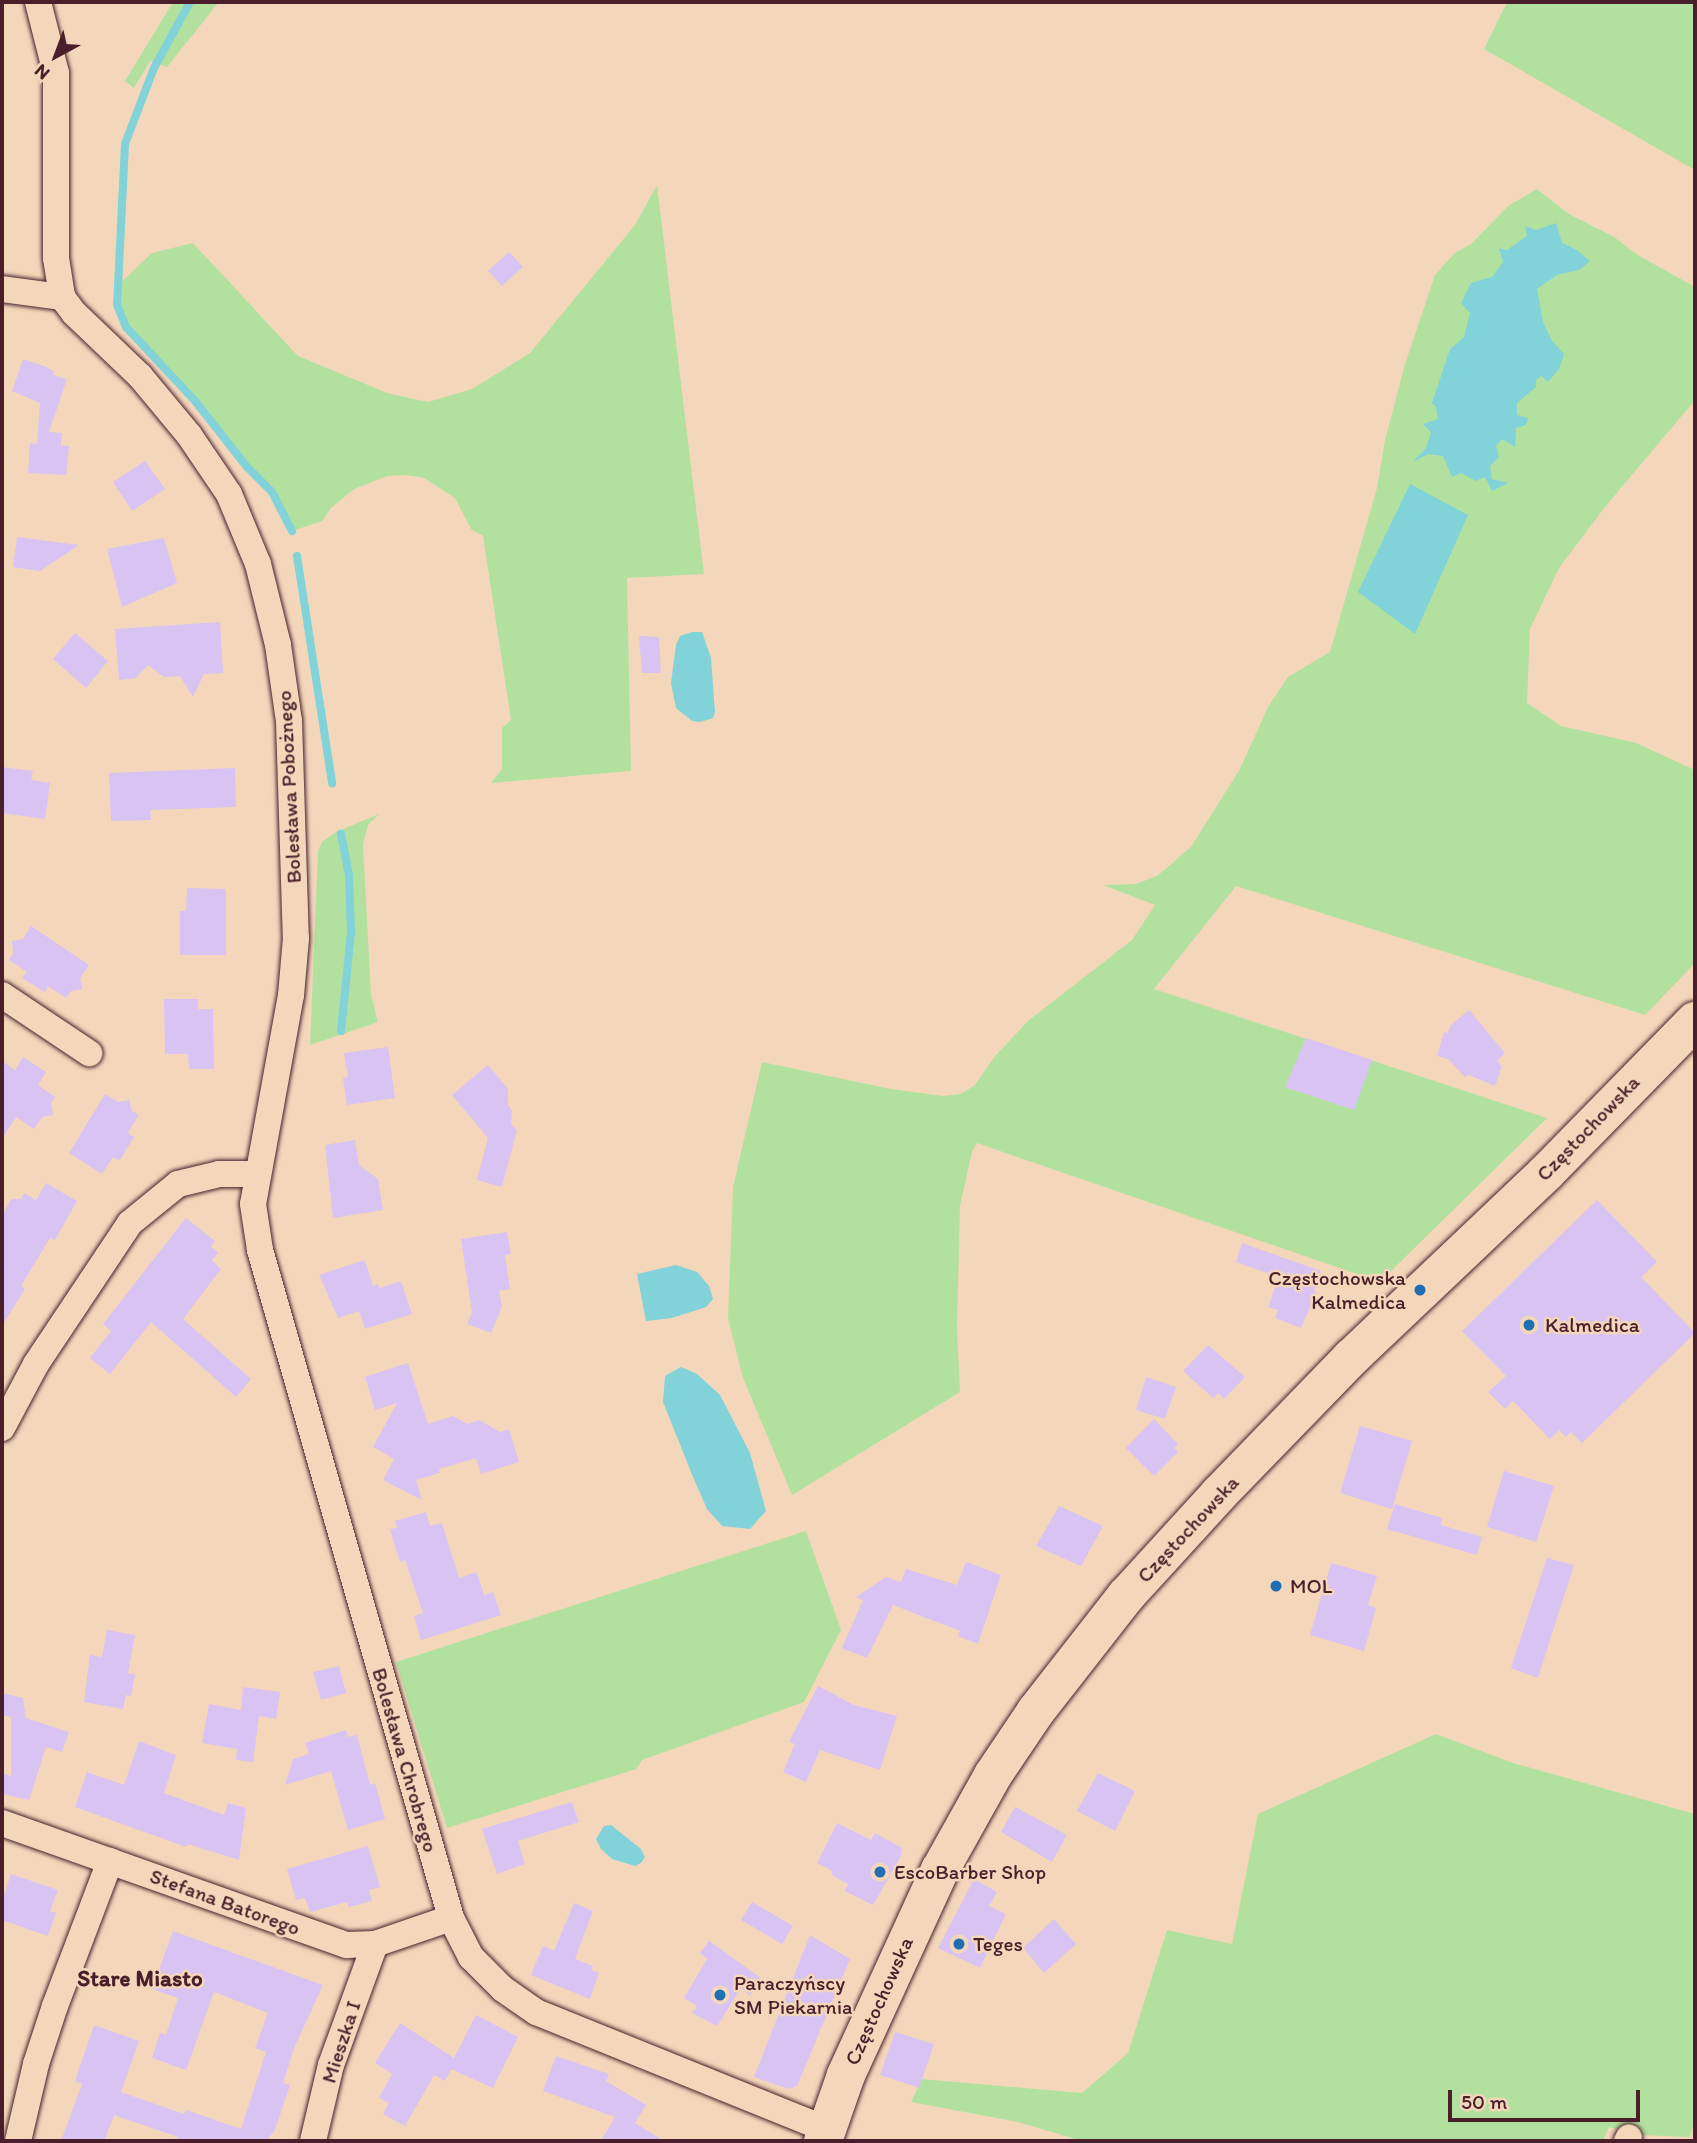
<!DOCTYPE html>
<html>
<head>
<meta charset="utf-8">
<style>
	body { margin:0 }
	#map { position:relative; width:1697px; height:2143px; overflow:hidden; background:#f4d7bb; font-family:Itim,sans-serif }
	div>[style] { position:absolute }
	.green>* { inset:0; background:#b2e19f }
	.water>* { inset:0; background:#81d2d9 }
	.stream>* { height:8px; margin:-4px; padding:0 4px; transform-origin:4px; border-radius:4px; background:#81d2d9 }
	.building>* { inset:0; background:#d8c3f3 }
	.roads { filter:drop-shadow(0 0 2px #4a1f2b) drop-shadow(0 0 2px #4a1f2b) }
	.minor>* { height:26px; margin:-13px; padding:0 13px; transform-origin:13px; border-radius:13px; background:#f4d7bb }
	.secondary>* { height:38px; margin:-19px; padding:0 19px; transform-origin:19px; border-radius:19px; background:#f4d7bb }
	.dots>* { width:19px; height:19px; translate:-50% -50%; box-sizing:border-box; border:4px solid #f4d7bb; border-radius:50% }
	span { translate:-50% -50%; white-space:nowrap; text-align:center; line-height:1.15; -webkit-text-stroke:5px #f4d7bb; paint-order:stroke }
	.street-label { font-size:21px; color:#4a1f2b }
	.poi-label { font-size:21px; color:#4a1f2b }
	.right { translate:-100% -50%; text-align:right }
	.left { translate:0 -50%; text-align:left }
	.neighbourhood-label { font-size:23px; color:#4a1f2b; font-weight:700 }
	.frame { position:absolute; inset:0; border:4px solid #4a1f2b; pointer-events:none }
	.north { position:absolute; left:21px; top:21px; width:70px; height:70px; -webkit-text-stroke:5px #f4d7bb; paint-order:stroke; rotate:221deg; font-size:19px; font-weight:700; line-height:28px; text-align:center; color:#4a1f2b }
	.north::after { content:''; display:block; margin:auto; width:24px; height:32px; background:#4a1f2b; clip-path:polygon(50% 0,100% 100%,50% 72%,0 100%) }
	.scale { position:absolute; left:1448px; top:2090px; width:192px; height:32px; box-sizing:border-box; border:4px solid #4a1f2b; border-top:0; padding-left:9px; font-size:21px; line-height:24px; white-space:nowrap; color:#4a1f2b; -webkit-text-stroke:5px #f4d7bb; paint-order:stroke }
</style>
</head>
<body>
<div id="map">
	<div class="green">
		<div style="clip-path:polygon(173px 2px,219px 2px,167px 67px,150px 61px,134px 88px,125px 81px)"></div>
		<div style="clip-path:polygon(1507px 2px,1695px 2px,1695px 170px,1484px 49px)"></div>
		<div style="clip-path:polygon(657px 185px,704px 574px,627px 578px,631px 771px,491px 783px,502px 769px,502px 728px,511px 720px,483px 536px,471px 529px,455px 498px,424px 478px,406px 475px,388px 476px,354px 489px,331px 508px,322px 521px,292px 531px,272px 492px,247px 467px,195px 401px,126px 327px,117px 305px,115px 288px,152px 253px,193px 243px,298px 356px,387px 393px,428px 402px,472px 389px,530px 353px,635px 225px)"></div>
		<div style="clip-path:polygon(1537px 189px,1569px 214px,1614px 237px,1636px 254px,1695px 287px,1695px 400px,1605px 507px,1559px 568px,1530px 629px,1527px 703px,1561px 726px,1636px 743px,1695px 770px,1695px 963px,1645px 1015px,1236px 886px,1154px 989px,1547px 1118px,1380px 1282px,977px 1143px,972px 1152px,960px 1206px,957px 1328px,960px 1392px,792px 1495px,743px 1378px,728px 1318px,733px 1187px,762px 1062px,891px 1089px,943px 1096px,960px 1094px,974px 1086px,996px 1055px,1028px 1021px,1132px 940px,1155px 905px,1103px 885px,1136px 884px,1157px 876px,1191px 847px,1240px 769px,1268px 707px,1288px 677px,1330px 652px,1377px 488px,1385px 440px,1405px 364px,1435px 275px,1455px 253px,1471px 244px,1508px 206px)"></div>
		<div style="clip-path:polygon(379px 814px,368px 825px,363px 844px,371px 994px,378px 1022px,310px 1045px,318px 851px,322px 842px,336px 832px)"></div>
		<div style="clip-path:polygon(806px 1531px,841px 1630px,804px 1702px,642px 1760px,636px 1769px,447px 1828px,396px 1662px)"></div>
		<div style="clip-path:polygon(1436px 1734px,1513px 1763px,1695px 1814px,1695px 2118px,1690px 2137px,1640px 2135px,1609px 2127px,1603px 2141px,1082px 2141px,1018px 2122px,911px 2102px,922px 2079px,1082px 2093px,1128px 2053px,1167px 1930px,1232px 1944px,1258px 1814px)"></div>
	</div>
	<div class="water">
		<div style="clip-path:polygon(1556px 223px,1562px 243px,1577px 250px,1590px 261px,1579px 270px,1557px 275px,1537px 289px,1543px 322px,1552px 341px,1564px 354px,1559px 369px,1548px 382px,1541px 376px,1536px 380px,1536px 387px,1517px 403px,1517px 415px,1528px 418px,1526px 425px,1516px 428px,1515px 447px,1502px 439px,1496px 446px,1499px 457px,1490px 466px,1492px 479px,1508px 483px,1492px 491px,1485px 477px,1476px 481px,1461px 473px,1452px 477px,1443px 456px,1428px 454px,1413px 462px,1426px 448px,1431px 432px,1423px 424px,1438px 419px,1436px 407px,1432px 403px,1450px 349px,1464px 337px,1470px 313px,1461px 303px,1471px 283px,1492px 277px,1503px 262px,1499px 248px,1507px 250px,1527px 236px,1525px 226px,1536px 230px)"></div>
		<div style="clip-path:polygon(1410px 484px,1468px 515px,1415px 634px,1358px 592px)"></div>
		<div style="clip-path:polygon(692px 632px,702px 632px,711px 658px,715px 712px,713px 718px,700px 722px,692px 721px,676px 708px,671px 683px,676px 645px,680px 636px)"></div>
		<div style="clip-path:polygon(676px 1265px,697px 1272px,709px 1286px,713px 1299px,706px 1307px,672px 1318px,646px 1321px,637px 1274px)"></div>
		<div style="clip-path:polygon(681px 1367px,697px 1374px,720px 1395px,750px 1453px,766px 1511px,750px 1529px,722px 1526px,707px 1509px,693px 1477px,663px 1402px,665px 1376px)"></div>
		<div style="clip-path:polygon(611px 1825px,641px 1849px,645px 1857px,641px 1863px,635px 1866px,612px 1859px,601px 1849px,596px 1839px,604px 1826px)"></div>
	</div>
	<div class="stream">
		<div style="left:190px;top:2px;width:75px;rotate:118.6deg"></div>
		<div style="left:154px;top:68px;width:81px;rotate:110.9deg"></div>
		<div style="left:125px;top:144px;width:161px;rotate:92.8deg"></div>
		<div style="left:117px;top:305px;width:24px;rotate:68deg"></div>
		<div style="left:126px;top:327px;width:101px;rotate:47deg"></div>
		<div style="left:195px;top:401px;width:84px;rotate:51.8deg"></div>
		<div style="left:247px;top:467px;width:35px;rotate:45deg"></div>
		<div style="left:272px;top:492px;width:44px;rotate:62.9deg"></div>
		<div style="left:297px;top:556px;width:230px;rotate:81.2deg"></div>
		<div style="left:341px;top:1031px;width:100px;rotate:-84.2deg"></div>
		<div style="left:351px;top:932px;width:57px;rotate:-92deg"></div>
		<div style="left:349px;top:875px;width:42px;rotate:-101deg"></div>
	</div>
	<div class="building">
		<div style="clip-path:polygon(509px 252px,523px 267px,502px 286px,488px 271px)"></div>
		<div style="clip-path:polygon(23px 359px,44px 366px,54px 371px,53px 375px,67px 379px,49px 432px,62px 433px,61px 446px,69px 446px,66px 475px,28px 473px,30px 443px,37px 444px,40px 403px,12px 391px)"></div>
		<div style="clip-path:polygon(145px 461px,165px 489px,132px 511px,113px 482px)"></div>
		<div style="clip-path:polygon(17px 537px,79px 545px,40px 571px,13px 567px)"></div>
		<div style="clip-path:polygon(164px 538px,177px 583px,122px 607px,107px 549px)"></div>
		<div style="clip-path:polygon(220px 622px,223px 673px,204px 674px,193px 697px,180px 676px,164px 677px,148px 665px,136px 678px,119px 680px,115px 629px)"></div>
		<div style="clip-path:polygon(75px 633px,108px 661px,86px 688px,53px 659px)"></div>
		<div style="clip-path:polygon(639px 636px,659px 637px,661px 673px,642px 673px)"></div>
		<div style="clip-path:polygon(2px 767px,33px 771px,31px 780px,50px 783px,45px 819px,2px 813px)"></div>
		<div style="clip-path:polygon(235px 768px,236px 807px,150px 810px,151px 820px,111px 821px,109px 773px)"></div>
		<div style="clip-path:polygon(187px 888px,226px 889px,226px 955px,180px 955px,180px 911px,186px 911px)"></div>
		<div style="clip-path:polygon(31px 926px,89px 965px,80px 978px,82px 989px,71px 991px,66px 998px,48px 986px,45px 992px,22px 978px,27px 972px,9px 960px,13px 953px,12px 941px,23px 939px)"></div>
		<div style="clip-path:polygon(164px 999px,198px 999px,198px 1009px,213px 1009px,214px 1069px,189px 1069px,188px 1054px,165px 1054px)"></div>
		<div style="clip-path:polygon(1469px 1010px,1505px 1053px,1497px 1061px,1502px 1066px,1495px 1086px,1469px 1075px,1465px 1077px,1448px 1059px,1437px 1056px,1444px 1032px,1448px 1033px,1450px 1026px)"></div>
		<div style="clip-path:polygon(1306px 1038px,1372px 1060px,1354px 1110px,1285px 1087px)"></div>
		<div style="clip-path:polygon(388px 1047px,395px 1098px,347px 1105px,343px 1078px,348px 1077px,344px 1053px)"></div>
		<div style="clip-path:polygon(23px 1057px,46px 1072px,38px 1085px,55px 1097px,51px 1103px,53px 1115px,42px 1117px,34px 1129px,16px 1117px,2px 1139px,2px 1061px,15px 1070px)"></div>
		<div style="clip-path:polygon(488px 1065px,508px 1089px,508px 1105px,512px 1110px,511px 1124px,517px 1130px,502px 1187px,477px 1180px,488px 1138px,452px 1095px)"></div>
		<div style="clip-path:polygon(105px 1094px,118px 1102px,129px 1100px,132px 1111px,139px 1115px,128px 1133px,134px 1137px,120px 1160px,113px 1157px,102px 1174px,69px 1153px)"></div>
		<div style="clip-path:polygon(355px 1140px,359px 1165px,378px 1179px,383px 1210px,333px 1218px,325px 1145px)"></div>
		<div style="clip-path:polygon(46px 1183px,77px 1201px,55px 1240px,50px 1238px,21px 1286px,25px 1289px,2px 1326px,2px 1216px,11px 1199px,21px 1199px,24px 1193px,36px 1200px)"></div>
		<div style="clip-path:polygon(1597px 1200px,1657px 1262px,1641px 1277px,1695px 1333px,1582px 1443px,1571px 1432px,1566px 1437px,1559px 1430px,1550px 1439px,1513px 1401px,1505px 1409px,1488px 1392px,1506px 1376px,1462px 1331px)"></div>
		<div style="clip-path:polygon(186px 1218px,215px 1241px,211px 1246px,218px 1253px,212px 1260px,221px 1269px,183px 1319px,251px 1379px,236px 1397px,151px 1322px,110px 1374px,90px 1358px,111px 1331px,103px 1324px)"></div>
		<div style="clip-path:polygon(507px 1232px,511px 1254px,505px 1255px,510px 1289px,499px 1291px,502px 1307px,491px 1333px,467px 1324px,472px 1312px,461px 1239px)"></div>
		<div style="clip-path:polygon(1242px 1243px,1321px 1271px,1314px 1291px,1317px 1292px,1301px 1328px,1275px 1318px,1278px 1310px,1268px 1307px,1279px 1277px,1236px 1262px)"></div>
		<div style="clip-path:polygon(365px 1260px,373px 1286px,378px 1284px,379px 1288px,401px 1281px,412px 1314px,365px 1329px,359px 1311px,338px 1318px,319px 1275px)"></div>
		<div style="clip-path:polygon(1208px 1345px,1245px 1377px,1224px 1399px,1218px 1393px,1213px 1398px,1183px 1371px)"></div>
		<div style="clip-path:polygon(408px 1363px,428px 1424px,453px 1416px,468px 1424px,479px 1420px,500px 1432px,509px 1429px,519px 1462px,481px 1474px,476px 1458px,439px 1469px,440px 1473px,416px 1480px,422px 1500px,383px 1480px,394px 1459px,373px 1447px,397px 1403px,375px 1410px,365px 1377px)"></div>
		<div style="clip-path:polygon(1146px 1377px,1176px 1387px,1165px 1419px,1136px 1410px)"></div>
		<div style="clip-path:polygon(1154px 1419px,1178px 1444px,1175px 1448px,1178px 1452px,1154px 1476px,1126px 1448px)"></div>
		<div style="clip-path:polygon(1360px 1426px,1412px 1441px,1392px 1509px,1340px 1493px)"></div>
		<div style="clip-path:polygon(1504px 1471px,1554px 1486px,1536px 1542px,1487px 1527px)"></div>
		<div style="clip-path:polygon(1395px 1504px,1442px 1518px,1441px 1525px,1482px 1537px,1477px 1555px,1387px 1529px)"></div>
		<div style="clip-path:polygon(1059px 1506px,1103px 1526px,1081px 1566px,1036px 1546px)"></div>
		<div style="clip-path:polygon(426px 1512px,430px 1526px,442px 1523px,459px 1578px,477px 1572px,484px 1595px,493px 1592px,501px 1615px,421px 1640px,414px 1616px,423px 1613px,405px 1560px,400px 1562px,390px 1529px,397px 1528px,395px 1521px)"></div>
		<div style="clip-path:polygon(1547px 1558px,1574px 1565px,1538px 1678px,1511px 1668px)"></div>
		<div style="clip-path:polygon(966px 1562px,1001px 1575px,978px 1644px,958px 1636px,960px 1631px,893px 1605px,867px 1658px,842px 1648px,863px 1600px,856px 1597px,886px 1577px,901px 1582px,906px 1569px,957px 1585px)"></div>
		<div style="clip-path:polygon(1331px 1563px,1377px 1576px,1368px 1605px,1376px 1608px,1364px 1651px,1310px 1635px)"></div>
		<div style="clip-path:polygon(107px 1630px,135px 1635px,128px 1673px,135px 1675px,131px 1696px,126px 1695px,123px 1709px,84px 1702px,90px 1655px,102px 1657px)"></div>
		<div style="clip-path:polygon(339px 1666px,346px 1693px,321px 1700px,313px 1672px)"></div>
		<div style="clip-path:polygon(818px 1686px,854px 1705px,897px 1716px,880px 1770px,820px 1750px,806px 1782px,783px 1772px,795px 1744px,789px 1742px)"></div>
		<div style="clip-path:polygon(243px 1687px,280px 1692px,276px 1719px,259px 1716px,253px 1762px,236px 1760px,237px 1749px,202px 1743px,209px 1704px,241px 1710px)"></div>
		<div style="clip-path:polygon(2px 1693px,23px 1698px,26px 1718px,69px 1732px,62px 1752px,46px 1747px,29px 1800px,2px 1794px,2px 1773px,11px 1776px,11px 1717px,2px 1715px)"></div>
		<div style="clip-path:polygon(346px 1730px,348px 1737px,357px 1735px,370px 1785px,375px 1783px,385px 1819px,348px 1830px,331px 1771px,285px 1785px,293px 1759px,309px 1754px,305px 1743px)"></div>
		<div style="clip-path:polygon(139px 1741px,176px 1755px,164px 1793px,224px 1815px,228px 1803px,246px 1808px,239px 1860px,188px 1844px,186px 1847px,75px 1807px,87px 1772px,124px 1785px)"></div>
		<div style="clip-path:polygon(1098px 1773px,1135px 1791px,1115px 1831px,1077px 1811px)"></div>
		<div style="clip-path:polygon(572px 1802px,579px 1822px,518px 1841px,525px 1864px,497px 1874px,482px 1829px)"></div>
		<div style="clip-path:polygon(1015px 1807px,1067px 1835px,1052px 1862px,1001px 1832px)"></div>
		<div style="clip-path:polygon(837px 1823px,871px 1840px,875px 1833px,902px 1848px,901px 1856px,873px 1905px,845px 1891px,848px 1884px,833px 1876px,831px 1870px,817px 1863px)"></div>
		<div style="clip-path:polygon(368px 1846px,380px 1887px,369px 1890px,372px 1901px,349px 1907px,347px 1902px,310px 1912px,305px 1898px,296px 1900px,287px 1869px)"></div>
		<div style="clip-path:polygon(11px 1874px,58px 1890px,50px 1911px,56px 1913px,48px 1936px,2px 1920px,2px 1901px)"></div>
		<div style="clip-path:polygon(974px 1879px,997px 1892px,989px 1906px,1006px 1914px,980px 1968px,938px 1948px)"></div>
		<div style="clip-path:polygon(752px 1902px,793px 1926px,782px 1944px,741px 1920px)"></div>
		<div style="clip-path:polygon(574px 1903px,593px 1911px,575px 1959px,593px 1966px,591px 1970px,599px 1973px,590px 1999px,531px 1975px,543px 1946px,554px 1951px)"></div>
		<div style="clip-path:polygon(1054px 1919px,1076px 1944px,1044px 1973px,1023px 1948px)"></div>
		<div style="clip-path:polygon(173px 1931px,323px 1985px,295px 2046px,283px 2083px,290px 2085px,275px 2130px,266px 2141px,176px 2141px,178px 2137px,114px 2115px,104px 2141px,61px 2141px,82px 2084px,75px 2081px,94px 2025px,139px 2041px,121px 2092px,184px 2114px,186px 2110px,241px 2129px,266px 2052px,255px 2048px,268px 2013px,214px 1992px,186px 2070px,152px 2058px,160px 2033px,166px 2035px,178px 1998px,152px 1989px)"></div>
		<div style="clip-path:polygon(810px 1935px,850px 1959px,797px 2086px,788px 2089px,754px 2077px)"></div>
		<div style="clip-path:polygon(709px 1941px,761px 1978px,750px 1996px,741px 1988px,717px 2026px,692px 2013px,697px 2006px,684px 1998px,707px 1959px,700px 1953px)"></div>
		<div style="clip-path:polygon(476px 2015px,518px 2037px,493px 2088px,451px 2069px,445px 2081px,434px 2075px,405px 2126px,383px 2114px,389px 2103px,379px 2098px,392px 2074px,375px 2063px,400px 2023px,454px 2058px)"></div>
		<div style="clip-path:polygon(895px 2032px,934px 2044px,919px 2088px,880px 2075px)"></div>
		<div style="clip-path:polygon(556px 2056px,609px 2074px,606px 2081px,646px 2105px,635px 2123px,664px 2141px,601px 2141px,615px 2117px,543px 2091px)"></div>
	</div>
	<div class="roads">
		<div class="minor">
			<div style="left:38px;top:2px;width:73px;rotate:75.8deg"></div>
			<div style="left:56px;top:73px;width:185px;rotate:90deg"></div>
			<div style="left:56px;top:258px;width:39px;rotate:81deg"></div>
			<div style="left:62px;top:297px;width:20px;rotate:53deg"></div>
			<div style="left:74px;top:313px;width:91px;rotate:43.7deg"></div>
			<div style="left:140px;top:376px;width:77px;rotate:50.3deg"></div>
			<div style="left:189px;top:435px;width:71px;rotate:55.9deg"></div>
			<div style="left:229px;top:494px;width:76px;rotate:67.5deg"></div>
			<div style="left:258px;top:564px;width:83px;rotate:76.1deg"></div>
			<div style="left:278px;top:645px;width:77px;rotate:81.8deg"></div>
			<div style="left:289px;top:721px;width:217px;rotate:88.2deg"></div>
			<div style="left:296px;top:938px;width:57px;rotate:95deg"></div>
			<div style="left:291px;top:995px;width:212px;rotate:100.3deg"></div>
			<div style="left:253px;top:1204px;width:47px;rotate:81.3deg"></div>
			<div style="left:260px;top:1250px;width:695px;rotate:74.04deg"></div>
			<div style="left:451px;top:1918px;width:44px;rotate:62.9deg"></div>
			<div style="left:471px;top:1957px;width:45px;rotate:45deg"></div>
			<div style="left:503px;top:1989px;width:40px;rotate:34.9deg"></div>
			<div style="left:536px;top:2012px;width:313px;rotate:22deg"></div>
			<div style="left:2px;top:289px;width:61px;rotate:7.6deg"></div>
			<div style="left:2px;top:995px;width:105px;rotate:33.7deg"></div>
			<div style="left:2px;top:1428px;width:72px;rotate:-62deg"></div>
			<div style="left:36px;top:1364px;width:169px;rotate:-56.3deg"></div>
			<div style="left:130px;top:1223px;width:62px;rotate:-39.1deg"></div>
			<div style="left:178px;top:1184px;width:42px;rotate:-13.7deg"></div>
			<div style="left:219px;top:1174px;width:39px"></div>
			<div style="left:2px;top:1823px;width:366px;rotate:19.5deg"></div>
			<div style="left:347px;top:1945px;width:28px;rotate:-2deg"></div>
			<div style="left:375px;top:1944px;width:80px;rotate:-18.9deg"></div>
			<div style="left:18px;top:2141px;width:79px;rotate:-76.8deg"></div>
			<div style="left:36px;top:2064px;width:61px;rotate:-71.9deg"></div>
			<div style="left:55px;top:2006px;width:155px;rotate:-69.2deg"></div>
			<div style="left:313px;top:2141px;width:78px;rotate:-76.7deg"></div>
			<div style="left:331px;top:2065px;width:129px;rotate:-70deg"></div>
			<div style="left:1627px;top:2141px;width:4px;rotate:-63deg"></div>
		</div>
		<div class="secondary">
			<div style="left:823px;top:2141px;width:70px;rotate:-70.8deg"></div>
			<div style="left:846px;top:2075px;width:226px;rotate:-65.4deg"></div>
			<div style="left:940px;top:1870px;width:109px;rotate:-60.8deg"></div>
			<div style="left:993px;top:1775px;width:77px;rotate:-56.1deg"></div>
			<div style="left:1036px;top:1711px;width:146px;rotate:-52deg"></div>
			<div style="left:1126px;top:1596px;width:138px;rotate:-47.6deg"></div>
			<div style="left:1219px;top:1494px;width:190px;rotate:-45.9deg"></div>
			<div style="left:1351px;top:1358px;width:269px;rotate:-43.5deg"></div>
			<div style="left:1546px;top:1173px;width:213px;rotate:-45.6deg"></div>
		</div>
	</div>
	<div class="dots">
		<div style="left:1420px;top:1290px;background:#1f6fb2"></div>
		<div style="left:1529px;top:1325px;background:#1f6fb2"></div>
		<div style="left:1276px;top:1586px;background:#1f6fb2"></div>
		<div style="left:880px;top:1872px;background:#1f6fb2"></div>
		<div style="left:959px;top:1944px;background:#1f6fb2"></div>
		<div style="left:720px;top:1995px;background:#1f6fb2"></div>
	</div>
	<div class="street-label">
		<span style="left:289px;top:787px;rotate:-93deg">Bolesława Pobożnego</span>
		<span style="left:1588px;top:1128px;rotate:-46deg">Częstochowska</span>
		<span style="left:1188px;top:1529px;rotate:-47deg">Częstochowska</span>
		<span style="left:405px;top:1760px;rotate:74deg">Bolesława Chrobrego</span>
		<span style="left:225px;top:1902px;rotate:20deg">Stefana Batorego</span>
		<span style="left:879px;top:2001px;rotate:-66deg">Częstochowska</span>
		<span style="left:341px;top:2042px;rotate:-72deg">Mieszka I</span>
	</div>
	<div class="poi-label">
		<span class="right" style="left:1406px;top:1290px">Częstochowska<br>Kalmedica</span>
		<span class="left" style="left:1545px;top:1325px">Kalmedica</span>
		<span class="left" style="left:1290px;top:1586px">MOL</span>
		<span class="left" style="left:894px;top:1872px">EscoBarber Shop</span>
		<span class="left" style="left:973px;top:1944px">Teges</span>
		<span class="left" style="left:734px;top:1995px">Paraczyńscy<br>SM Piekarnia</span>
	</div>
	<div class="neighbourhood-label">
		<span style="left:140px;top:1978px">Stare Miasto</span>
	</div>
	<div class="frame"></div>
	<div class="north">N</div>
	<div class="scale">50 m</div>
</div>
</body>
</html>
